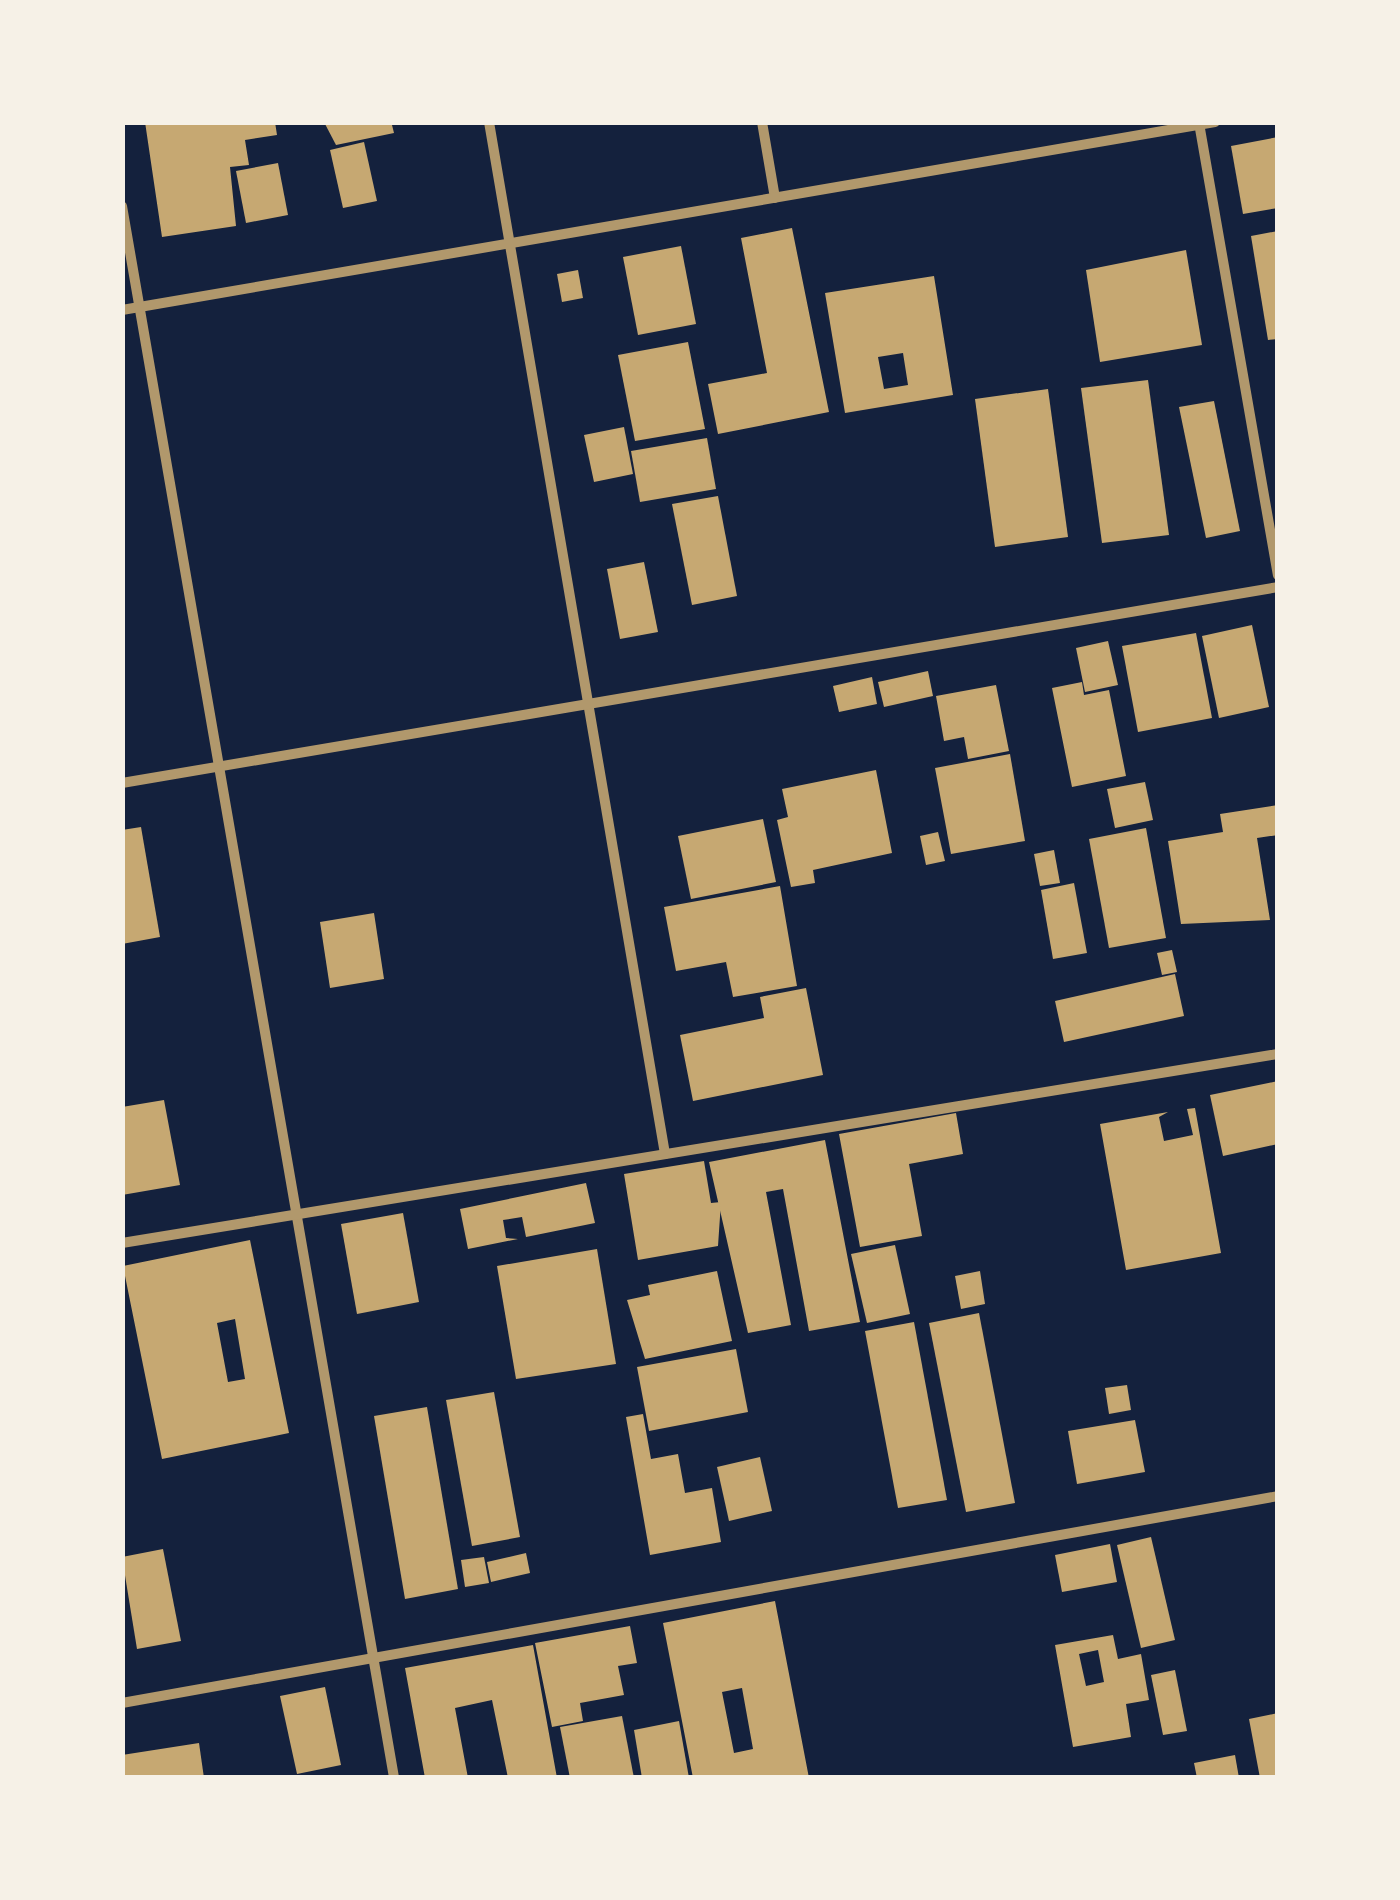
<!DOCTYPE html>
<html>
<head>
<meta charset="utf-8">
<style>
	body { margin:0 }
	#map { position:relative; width:1400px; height:1900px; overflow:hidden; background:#14213d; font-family:Lato,sans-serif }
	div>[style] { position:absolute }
	.building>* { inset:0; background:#c6a872 }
	.minor>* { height:10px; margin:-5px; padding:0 5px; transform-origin:5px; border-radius:5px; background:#b1986c }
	span { translate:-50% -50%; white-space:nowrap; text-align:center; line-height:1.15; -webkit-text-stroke:10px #f6f1e7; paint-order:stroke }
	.frame { position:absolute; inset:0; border:125px solid #f6f1e7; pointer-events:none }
</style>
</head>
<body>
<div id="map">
	<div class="building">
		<div style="clip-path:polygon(145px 122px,275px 122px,277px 135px,245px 140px,249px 165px,230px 167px,236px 226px,162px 237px)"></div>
		<div style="clip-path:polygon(324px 122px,392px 125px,394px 133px,336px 145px)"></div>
		<div style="clip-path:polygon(1278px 137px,1278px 208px,1243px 214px,1231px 146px)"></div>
		<div style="clip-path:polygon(364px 142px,377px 201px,343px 208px,330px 150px)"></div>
		<div style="clip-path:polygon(278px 163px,288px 215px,246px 223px,236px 171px)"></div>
		<div style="clip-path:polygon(792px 228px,829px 412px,718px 434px,708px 384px,767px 373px,741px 238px)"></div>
		<div style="clip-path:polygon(1278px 231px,1278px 339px,1268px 340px,1251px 236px)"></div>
		<div style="clip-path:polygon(681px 246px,696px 324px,638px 335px,623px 257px)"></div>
		<div style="clip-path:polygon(1186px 250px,1202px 345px,1100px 362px,1086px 270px)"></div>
		<div style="clip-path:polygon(578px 270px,583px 298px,562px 302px,557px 274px)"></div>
		<div style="clip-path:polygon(evenodd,934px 276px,953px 395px,845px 413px,825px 293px,934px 276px,903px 353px,908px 385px,884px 389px,878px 357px,903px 353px)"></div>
		<div style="clip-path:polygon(688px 342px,705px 429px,635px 441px,618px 355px)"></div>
		<div style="clip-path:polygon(1148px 380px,1169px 535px,1102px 543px,1081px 388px)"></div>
		<div style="clip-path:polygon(1048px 389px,1068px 537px,995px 547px,975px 399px)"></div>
		<div style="clip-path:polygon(1214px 401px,1240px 531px,1206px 538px,1179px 407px)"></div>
		<div style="clip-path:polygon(624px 427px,633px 474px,594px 482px,584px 435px)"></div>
		<div style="clip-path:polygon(707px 438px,716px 489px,640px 502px,631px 451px)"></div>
		<div style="clip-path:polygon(718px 496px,737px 596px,692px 605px,672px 504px)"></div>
		<div style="clip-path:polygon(644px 562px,658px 632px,620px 639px,607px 569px)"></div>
		<div style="clip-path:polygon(1252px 625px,1269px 707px,1219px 718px,1202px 636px)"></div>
		<div style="clip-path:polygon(1196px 633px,1212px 718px,1138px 732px,1122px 646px)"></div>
		<div style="clip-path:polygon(1108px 641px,1118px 685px,1085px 692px,1076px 648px)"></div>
		<div style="clip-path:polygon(928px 671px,933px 696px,884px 707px,878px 682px)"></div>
		<div style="clip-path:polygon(872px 677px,877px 704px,839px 712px,833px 686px)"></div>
		<div style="clip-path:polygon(1082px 682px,1084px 695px,1109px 690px,1126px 776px,1072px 787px,1052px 688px)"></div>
		<div style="clip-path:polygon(996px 685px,1009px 751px,968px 759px,964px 737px,944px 741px,936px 696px)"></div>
		<div style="clip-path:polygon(1010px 754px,1025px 841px,951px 854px,935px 768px)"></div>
		<div style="clip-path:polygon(876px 770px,892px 853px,813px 870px,815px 883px,791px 887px,777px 820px,788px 817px,782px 789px)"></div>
		<div style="clip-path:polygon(1145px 782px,1153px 820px,1115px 828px,1107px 789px)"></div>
		<div style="clip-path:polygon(1278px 805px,1278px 835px,1257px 838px,1270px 920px,1181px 924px,1168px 841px,1223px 832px,1220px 814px)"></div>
		<div style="clip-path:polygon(763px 819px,776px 882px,691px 899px,678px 836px)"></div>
		<div style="clip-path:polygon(141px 827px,160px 937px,122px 944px,122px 830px)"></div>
		<div style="clip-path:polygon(1146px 828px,1166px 938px,1109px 948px,1089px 839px)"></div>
		<div style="clip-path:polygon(938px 832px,945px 861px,926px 865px,920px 836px)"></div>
		<div style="clip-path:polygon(1054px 850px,1060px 883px,1040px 886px,1034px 854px)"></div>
		<div style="clip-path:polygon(1074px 883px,1087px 953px,1053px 959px,1041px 890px)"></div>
		<div style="clip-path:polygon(780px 886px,797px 986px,733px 997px,726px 962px,676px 971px,664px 907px)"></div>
		<div style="clip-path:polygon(374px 913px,384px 979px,330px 988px,320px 922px)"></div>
		<div style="clip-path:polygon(1172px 950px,1177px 972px,1162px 975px,1157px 953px)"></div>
		<div style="clip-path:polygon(1175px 974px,1184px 1016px,1064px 1042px,1055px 1001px)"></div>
		<div style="clip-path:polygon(806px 988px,823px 1075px,693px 1101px,680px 1035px,764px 1018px,760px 997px)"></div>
		<div style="clip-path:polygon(1278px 1081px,1278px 1144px,1223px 1156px,1210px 1095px)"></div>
		<div style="clip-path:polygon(164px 1100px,180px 1185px,122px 1195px,122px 1107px)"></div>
		<div style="clip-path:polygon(1195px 1108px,1221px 1253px,1126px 1270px,1100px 1124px,1168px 1112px,1159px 1117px,1164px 1141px,1193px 1135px,1187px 1109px)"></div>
		<div style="clip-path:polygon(956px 1113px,963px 1154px,909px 1164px,922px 1236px,860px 1247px,839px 1134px)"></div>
		<div style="clip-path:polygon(825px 1140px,860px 1322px,809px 1331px,783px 1189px,766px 1192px,791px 1325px,748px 1333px,709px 1162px)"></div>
		<div style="clip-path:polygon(704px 1161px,711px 1203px,721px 1202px,718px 1246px,638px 1260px,624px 1174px)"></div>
		<div style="clip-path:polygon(586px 1183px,595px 1223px,526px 1237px,522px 1217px,503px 1220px,506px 1238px,518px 1239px,468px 1249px,460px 1209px)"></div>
		<div style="clip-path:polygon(403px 1213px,419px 1302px,357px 1314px,341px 1224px)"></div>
		<div style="clip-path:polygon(evenodd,250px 1240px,289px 1433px,162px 1459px,123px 1266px,250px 1240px,235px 1319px,245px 1379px,228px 1382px,217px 1323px,235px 1319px)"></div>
		<div style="clip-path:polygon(895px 1245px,910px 1314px,867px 1323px,851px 1254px)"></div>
		<div style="clip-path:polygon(597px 1249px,616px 1364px,516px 1379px,497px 1266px)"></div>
		<div style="clip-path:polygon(717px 1271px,732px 1341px,645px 1359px,627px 1300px,650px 1295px,648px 1285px)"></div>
		<div style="clip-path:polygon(980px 1271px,985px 1304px,961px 1309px,955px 1276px)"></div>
		<div style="clip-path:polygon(979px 1313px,1015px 1503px,966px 1512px,929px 1323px)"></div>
		<div style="clip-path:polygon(914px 1322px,947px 1500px,898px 1508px,865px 1331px)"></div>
		<div style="clip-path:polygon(736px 1349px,748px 1412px,649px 1431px,637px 1367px)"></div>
		<div style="clip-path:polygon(1127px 1385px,1131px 1410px,1109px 1414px,1105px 1388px)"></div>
		<div style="clip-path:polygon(494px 1392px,520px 1537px,472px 1546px,446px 1400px)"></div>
		<div style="clip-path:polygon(427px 1407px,458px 1589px,405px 1599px,374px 1416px)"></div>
		<div style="clip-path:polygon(643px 1414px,651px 1459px,678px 1454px,685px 1493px,712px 1488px,721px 1542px,650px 1555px,626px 1417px)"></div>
		<div style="clip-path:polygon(1135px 1420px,1145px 1472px,1077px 1484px,1068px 1431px)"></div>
		<div style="clip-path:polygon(760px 1457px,772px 1511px,729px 1521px,717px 1467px)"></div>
		<div style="clip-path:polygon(1151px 1537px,1175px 1640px,1141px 1648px,1117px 1545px)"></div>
		<div style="clip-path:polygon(1110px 1544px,1117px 1582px,1062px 1592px,1055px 1555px)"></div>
		<div style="clip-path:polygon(163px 1549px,181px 1641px,137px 1649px,122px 1557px)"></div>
		<div style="clip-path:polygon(526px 1553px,530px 1573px,491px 1582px,487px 1562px)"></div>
		<div style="clip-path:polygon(484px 1557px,489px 1583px,465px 1587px,461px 1560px)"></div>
		<div style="clip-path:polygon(evenodd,775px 1601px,809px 1778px,693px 1778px,663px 1623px,775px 1601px,742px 1688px,753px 1749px,734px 1753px,722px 1692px,742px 1688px)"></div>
		<div style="clip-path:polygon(630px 1626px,637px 1663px,618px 1666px,624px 1695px,580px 1703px,583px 1721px,552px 1727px,535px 1643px)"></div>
		<div style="clip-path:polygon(evenodd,1113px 1635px,1118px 1659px,1141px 1654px,1149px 1700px,1126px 1704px,1131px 1737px,1073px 1747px,1055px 1645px,1113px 1635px,1098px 1650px,1104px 1682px,1086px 1686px,1079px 1654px,1098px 1650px)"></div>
		<div style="clip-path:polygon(533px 1645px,557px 1778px,508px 1778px,492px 1700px,455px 1708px,468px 1778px,425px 1778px,405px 1668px)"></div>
		<div style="clip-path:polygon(1175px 1670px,1187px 1731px,1163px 1735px,1151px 1675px)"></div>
		<div style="clip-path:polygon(325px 1687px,341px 1765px,297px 1774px,280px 1696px)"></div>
		<div style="clip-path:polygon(1278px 1713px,1278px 1778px,1260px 1778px,1249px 1719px)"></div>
		<div style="clip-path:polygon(622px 1716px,634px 1778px,570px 1778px,560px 1727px)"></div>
		<div style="clip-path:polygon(679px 1721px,689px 1778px,642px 1778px,634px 1730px)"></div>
		<div style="clip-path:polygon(199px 1743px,204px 1778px,122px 1778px,122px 1755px)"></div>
		<div style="clip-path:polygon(1235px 1755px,1239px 1778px,1197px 1778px,1194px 1763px)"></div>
	</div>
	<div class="minor">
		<div style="left:489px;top:122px;width:1047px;rotate:80.32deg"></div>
		<div style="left:762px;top:122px;width:77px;rotate:80.3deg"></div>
		<div style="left:1199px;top:123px;width:459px;rotate:80.1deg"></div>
		<div style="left:122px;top:206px;width:1595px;rotate:80.18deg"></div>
		<div style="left:122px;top:310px;width:1109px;rotate:-9.76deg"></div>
		<div style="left:122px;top:783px;width:1172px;rotate:-9.62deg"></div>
		<div style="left:122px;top:1243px;width:1171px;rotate:-9.29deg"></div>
		<div style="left:122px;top:1703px;width:1174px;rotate:-10.15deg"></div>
	</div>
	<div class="frame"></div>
</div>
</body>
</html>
